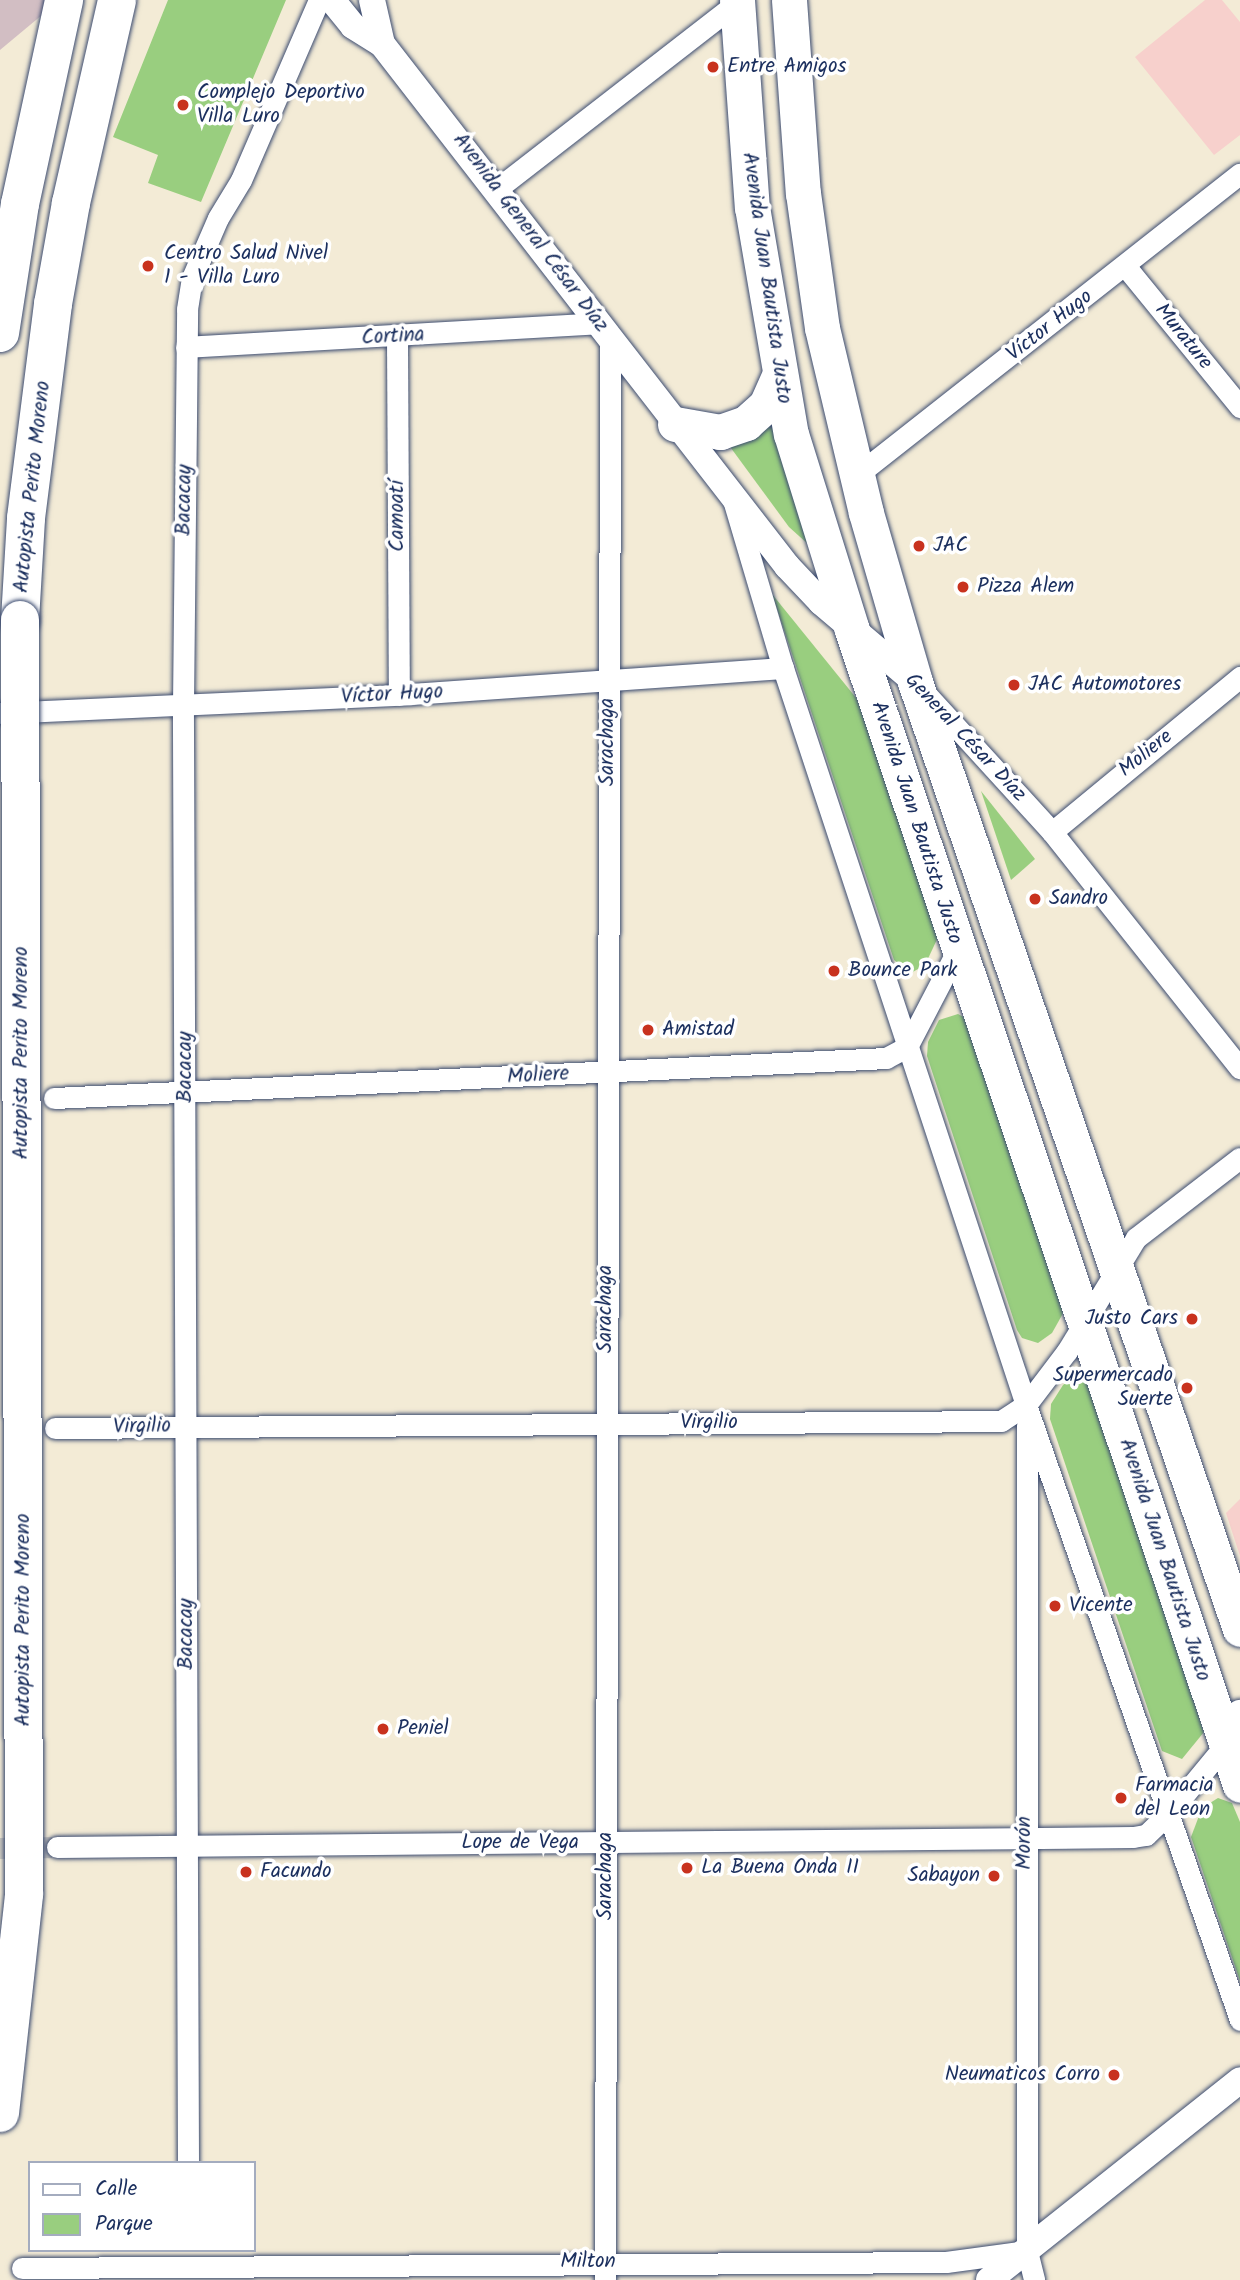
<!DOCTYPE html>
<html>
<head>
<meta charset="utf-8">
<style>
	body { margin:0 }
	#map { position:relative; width:1240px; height:2280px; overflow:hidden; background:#f3ebd6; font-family:Kalam,sans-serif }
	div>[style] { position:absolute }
	.built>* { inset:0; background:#f7d0cc }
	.industrial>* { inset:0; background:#d2bec3 }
	.green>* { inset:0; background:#99ce7f }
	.minor-tunnel>* { height:21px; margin-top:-10.5px; transform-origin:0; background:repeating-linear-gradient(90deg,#c8c5be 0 21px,transparent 0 31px) }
	.roads { filter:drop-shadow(0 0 2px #3b4b70) drop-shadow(0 0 2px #3b4b70) }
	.minor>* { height:21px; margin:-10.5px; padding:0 10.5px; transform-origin:10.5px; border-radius:10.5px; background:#fff }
	.tertiary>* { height:26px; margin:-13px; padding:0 13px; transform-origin:13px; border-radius:13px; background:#fff }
	.secondary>* { height:30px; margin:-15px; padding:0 15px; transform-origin:15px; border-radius:15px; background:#fff }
	.primary>* { height:35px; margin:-17.5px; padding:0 17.5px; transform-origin:17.5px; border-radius:17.5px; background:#fff }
	.motorway>* { height:38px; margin:-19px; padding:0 19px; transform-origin:19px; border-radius:19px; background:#fff }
	.bridges { filter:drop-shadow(0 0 2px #3b4b70) drop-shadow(0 0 2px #3b4b70) }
	.motorway-bridge>* { height:38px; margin:-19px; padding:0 19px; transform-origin:19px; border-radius:19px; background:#fff }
	.dots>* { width:19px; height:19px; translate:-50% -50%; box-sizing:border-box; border:4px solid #fff; border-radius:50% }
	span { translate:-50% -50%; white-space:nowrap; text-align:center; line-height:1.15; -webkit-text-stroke:7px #fff; paint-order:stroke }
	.poi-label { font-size:21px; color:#1b2f5e }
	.left { translate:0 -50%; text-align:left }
	.right { translate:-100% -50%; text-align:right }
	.street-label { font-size:21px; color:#1b2f5e }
	.legend { position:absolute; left:28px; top:2161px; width:228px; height:91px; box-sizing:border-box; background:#fff; border:2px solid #a4acbf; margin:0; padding:9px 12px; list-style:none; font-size:21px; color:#1b2f5e }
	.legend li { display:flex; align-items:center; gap:14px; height:35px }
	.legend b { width:35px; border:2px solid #a4acbf }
</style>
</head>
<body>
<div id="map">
	<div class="built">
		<div style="clip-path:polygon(1205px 0,1222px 0,1240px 22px,1240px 135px,1214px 155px,1135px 57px)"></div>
		<div style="clip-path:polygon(1240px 1499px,1240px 1556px,1226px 1513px)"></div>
	</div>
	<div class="industrial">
		<div style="clip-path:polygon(0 0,60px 0,0 50px)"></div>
	</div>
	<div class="green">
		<div style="clip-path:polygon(168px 0,286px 0,201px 202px,148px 183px,158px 155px,113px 137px)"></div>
		<div style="clip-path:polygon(771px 422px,809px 545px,789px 527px,728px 444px)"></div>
		<div style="clip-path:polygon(772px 594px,857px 699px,940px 933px,925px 965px,911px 973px,894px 960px)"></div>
		<div style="clip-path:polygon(981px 791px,1035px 859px,1011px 880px)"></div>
		<div style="clip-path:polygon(958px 1014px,969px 1020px,1066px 1308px,1052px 1333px,1038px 1343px,1022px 1338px,1017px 1330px,927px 1056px,928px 1042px,939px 1020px)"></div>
		<div style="clip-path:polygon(1074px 1377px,1087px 1380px,1204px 1732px,1182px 1759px,1162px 1751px,1050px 1419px,1051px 1404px,1063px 1385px)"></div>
		<div style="clip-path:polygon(1218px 1798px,1232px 1803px,1240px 1822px,1240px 1981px,1191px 1837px,1202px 1808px)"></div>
	</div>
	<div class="minor-tunnel">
		<div style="left:0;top:1848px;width:57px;rotate:-1deg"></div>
	</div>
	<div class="roads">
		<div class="minor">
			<div style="left:498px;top:188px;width:306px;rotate:-37.8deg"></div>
			<div style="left:1126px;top:267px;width:181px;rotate:50.8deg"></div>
			<div style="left:397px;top:337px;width:358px;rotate:89.7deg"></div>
			<div style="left:186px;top:347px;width:415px;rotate:-3.3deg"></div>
			<div style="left:857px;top:475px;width:487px;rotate:-38.2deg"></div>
			<div style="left:734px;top:503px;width:172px;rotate:73.5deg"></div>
			<div style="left:783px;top:668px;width:776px;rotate:71.75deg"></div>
			<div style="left:1026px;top:1405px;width:651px;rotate:70.81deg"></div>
			<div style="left:927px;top:695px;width:185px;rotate:47.6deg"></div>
			<div style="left:1052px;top:832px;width:302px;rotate:51.5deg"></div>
			<div style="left:0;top:713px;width:411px;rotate:-2.6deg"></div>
			<div style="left:411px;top:694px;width:373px;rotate:-4deg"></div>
			<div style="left:1052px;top:832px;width:244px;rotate:-39.5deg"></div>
			<div style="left:54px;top:1098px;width:833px;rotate:-2.75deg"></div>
			<div style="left:886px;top:1058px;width:24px;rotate:-28deg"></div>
			<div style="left:907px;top:1047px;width:110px;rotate:-62.5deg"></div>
			<div style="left:1027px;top:1425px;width:826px;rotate:90deg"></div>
			<div style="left:1027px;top:2251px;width:30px;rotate:76deg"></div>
			<div style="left:55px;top:1428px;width:946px;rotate:-0.42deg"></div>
			<div style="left:1001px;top:1421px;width:30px;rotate:-33deg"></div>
			<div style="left:1026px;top:1405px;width:68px;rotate:-52.8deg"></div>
			<div style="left:1067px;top:1351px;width:132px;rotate:-58.6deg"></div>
			<div style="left:1136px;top:1238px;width:131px;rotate:-37.6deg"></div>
			<div style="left:57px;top:1847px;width:1076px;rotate:-0.53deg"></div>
			<div style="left:1133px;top:1837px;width:13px;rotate:-9deg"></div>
			<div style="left:1146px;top:1835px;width:32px;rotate:-44deg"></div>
			<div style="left:1169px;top:1813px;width:88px;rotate:-50.5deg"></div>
			<div style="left:188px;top:2163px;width:1458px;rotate:-90.2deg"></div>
			<div style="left:183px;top:705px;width:396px;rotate:-89.4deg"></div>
			<div style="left:187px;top:309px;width:31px;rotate:-81deg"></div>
			<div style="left:192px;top:278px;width:65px;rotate:-66.6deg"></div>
			<div style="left:218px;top:218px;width:44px;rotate:-58.8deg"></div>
			<div style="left:241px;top:180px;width:196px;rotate:-66.6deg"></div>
			<div style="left:22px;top:2268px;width:924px;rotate:-0.37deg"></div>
			<div style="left:946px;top:2262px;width:82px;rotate:-7.7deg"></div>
			<div style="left:605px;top:2280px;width:1942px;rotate:-89.85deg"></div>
		</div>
		<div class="tertiary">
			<div style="left:332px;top:0;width:33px;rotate:51deg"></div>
			<div style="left:353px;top:26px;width:34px;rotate:32deg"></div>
			<div style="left:382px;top:44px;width:661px;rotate:52.19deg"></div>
			<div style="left:787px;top:566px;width:50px;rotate:46.6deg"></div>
			<div style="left:821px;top:602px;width:123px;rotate:40.4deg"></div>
			<div style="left:372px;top:0;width:45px;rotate:77.2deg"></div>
			<div style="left:989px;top:2280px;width:321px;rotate:-38.5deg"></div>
		</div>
		<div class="secondary">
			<div style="left:1225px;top:1745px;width:34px;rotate:-63deg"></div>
		</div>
		<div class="primary">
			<div style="left:737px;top:0;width:208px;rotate:85.9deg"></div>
			<div style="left:752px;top:207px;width:230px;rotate:80.3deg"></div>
			<div style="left:791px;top:434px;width:205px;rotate:72.7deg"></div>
			<div style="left:852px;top:630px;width:1218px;rotate:71.43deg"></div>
			<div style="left:789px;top:0;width:194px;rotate:85.9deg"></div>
			<div style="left:803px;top:193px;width:136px;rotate:82deg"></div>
			<div style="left:822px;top:328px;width:190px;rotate:76.6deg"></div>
			<div style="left:866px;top:513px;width:176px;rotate:73.8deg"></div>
			<div style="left:915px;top:682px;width:1001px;rotate:71.06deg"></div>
			<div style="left:675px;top:424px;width:46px;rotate:10.1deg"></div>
			<div style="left:720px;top:432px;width:28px;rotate:-19deg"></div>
			<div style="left:746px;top:423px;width:27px;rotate:-42deg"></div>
			<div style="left:766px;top:405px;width:30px;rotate:-66deg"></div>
		</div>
		<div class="motorway">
			<div style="left:0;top:333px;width:131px;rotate:-81.2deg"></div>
			<div style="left:20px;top:204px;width:209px;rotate:-77.8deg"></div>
			<div style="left:20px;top:620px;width:102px;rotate:-86.6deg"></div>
			<div style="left:26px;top:518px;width:216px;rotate:-82.8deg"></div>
			<div style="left:53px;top:304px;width:103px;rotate:-79.9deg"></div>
			<div style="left:71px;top:203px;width:208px;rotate:-77.2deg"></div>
		</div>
	</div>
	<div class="bridges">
		<div class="motorway-bridge">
			<div style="left:0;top:2113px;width:220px;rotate:-83.7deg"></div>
			<div style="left:24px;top:1894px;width:1274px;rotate:-90.18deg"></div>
		</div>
	</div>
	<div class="dots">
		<div style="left:713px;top:67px;background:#c8321e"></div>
		<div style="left:183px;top:105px;background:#c8321e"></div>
		<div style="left:148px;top:266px;background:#c8321e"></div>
		<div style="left:919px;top:546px;background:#c8321e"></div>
		<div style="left:963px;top:587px;background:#c8321e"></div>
		<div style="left:1014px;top:685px;background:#c8321e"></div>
		<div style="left:1035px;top:899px;background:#c8321e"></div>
		<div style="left:834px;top:971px;background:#c8321e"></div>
		<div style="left:648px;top:1030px;background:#c8321e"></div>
		<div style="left:1192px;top:1319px;background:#c8321e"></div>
		<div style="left:1187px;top:1388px;background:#c8321e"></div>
		<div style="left:1055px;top:1606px;background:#c8321e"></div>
		<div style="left:383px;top:1729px;background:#c8321e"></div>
		<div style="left:1121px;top:1798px;background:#c8321e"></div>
		<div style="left:687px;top:1868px;background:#c8321e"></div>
		<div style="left:246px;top:1872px;background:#c8321e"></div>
		<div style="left:994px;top:1876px;background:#c8321e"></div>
		<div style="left:1114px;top:2075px;background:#c8321e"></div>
	</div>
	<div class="poi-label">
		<span class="left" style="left:727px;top:67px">Entre Amigos</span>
		<span class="left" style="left:197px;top:105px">Complejo Deportivo<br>Villa Luro</span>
		<span class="left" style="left:164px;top:266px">Centro Salud Nivel<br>1 - Villa Luro</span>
		<span class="left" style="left:933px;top:546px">JAC</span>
		<span class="left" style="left:977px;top:587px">Pizza Alem</span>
		<span class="left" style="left:1028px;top:685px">JAC Automotores</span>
		<span class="left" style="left:1049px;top:899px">Sandro</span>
		<span class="left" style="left:848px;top:971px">Bounce Park</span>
		<span class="left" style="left:662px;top:1030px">Amistad</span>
		<span class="right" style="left:1178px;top:1319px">Justo Cars</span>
		<span class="right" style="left:1173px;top:1388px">Supermercado<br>Suerte</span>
		<span class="left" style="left:1069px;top:1606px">Vicente</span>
		<span class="left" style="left:397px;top:1729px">Peniel</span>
		<span class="left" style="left:1135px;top:1798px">Farmacia<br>del Leon</span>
		<span class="left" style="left:701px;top:1868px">La Buena Onda II</span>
		<span class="left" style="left:260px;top:1872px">Facundo</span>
		<span class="right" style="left:980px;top:1876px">Sabayon</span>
		<span class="right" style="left:1100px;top:2075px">Neumaticos Corro</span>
	</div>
	<div class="street-label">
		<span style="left:530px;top:233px;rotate:53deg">Avenida General César Díaz</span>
		<span style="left:766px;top:278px;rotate:82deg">Avenida Juan Bautista Justo</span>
		<span style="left:1050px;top:326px;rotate:-38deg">Víctor Hugo</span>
		<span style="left:393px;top:337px;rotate:-3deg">Cortina</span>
		<span style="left:1183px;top:337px;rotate:51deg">Murature</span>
		<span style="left:33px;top:487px;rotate:-84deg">Autopista Perito Moreno</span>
		<span style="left:185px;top:500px;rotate:-89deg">Bacacay</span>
		<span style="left:398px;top:516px;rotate:-90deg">Camoatí</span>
		<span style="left:392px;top:695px;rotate:-3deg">Víctor Hugo</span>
		<span style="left:965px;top:738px;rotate:47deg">General César Díaz</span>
		<span style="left:608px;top:742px;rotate:-90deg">Sarachaga</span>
		<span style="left:1146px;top:754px;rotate:-39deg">Moliere</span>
		<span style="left:916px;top:823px;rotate:72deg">Avenida Juan Bautista Justo</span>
		<span style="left:22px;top:1053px;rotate:-90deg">Autopista Perito Moreno</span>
		<span style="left:186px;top:1067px;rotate:-90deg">Bacacay</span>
		<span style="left:538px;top:1076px;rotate:-3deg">Moliere</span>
		<span style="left:606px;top:1309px;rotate:-90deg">Sarachaga</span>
		<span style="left:709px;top:1423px">Virgilio</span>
		<span style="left:142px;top:1427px;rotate:-1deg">Virgilio</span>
		<span style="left:1164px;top:1560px;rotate:72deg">Avenida Juan Bautista Justo</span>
		<span style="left:24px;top:1620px;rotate:-90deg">Autopista Perito Moreno</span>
		<span style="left:187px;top:1634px;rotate:-90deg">Bacacay</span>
		<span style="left:520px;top:1843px">Lope de Vega</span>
		<span style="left:1025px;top:1843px;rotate:-90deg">Morón</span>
		<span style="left:606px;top:1876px;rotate:-90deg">Sarachaga</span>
		<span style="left:588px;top:2262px">Milton</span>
	</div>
	<ul class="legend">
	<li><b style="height:9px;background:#fff"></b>Calle</li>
	<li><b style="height:19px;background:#99ce7f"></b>Parque</li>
	</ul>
</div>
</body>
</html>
